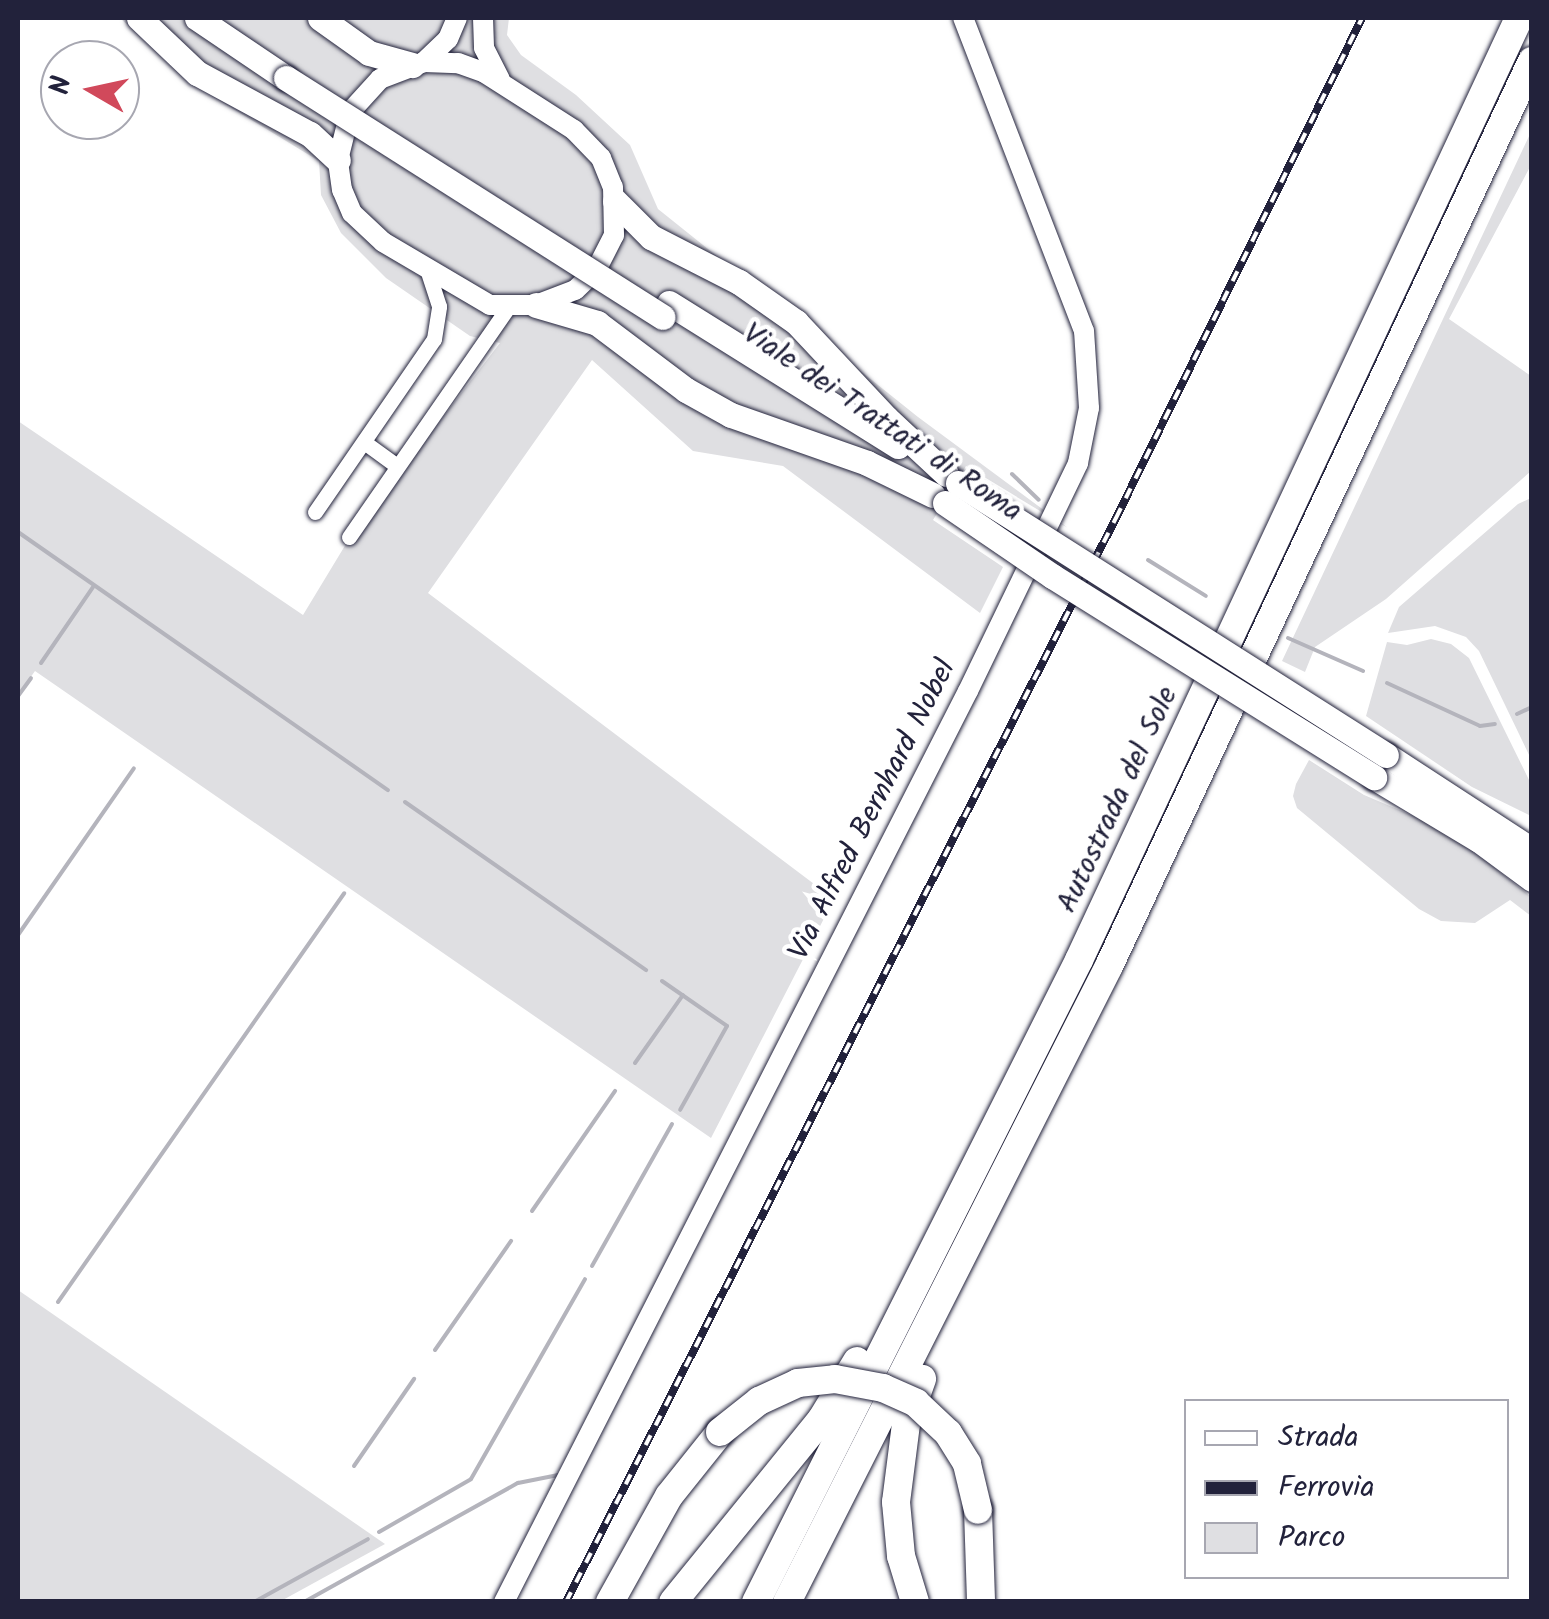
<!DOCTYPE html>
<html>
<head>
<meta charset="utf-8">
<style>
	body { margin:0 }
	#map { position:relative; width:1549px; height:1619px; overflow:hidden; background:#fff; font-family:Kalam,sans-serif }
	div>[style] { position:absolute }
	.green>* { inset:0; background:#dfdfe2 }
	.stream>* { height:4px; margin:-2px; padding:0 2px; transform-origin:2px; border-radius:2px; background:#b4b4bc }
	.roads { filter:drop-shadow(0 0 2px #22223b) drop-shadow(0 0 2px #22223b) }
	.minor>* { height:15px; margin:-7.5px; padding:0 7.5px; transform-origin:7.5px; border-radius:7.5px; background:#fff }
	.tertiary>* { height:20px; margin:-10px; padding:0 10px; transform-origin:10px; border-radius:10px; background:#fff }
	.trunk>* { height:25px; margin:-12.5px; padding:0 12.5px; transform-origin:12.5px; border-radius:12.5px; background:#fff }
	.motorway>* { height:28px; margin:-14px; padding:0 14px; transform-origin:14px; border-radius:14px; background:#fff }
	.rail>* { height:8px; margin-top:-4px; transform-origin:0; background:repeating-linear-gradient(90deg,#fff 0 11px,#22223b 0 22px); box-sizing:border-box; border-block:2px solid #22223b }
	.bridges { filter:drop-shadow(0 0 2px #22223b) drop-shadow(0 0 2px #22223b) }
	.trunk-bridge>* { height:25px; margin:-12.5px; padding:0 12.5px; transform-origin:12.5px; border-radius:12.5px; background:#fff }
	.motorway-bridge>* { height:28px; margin:-14px; padding:0 14px; transform-origin:14px; border-radius:14px; background:#fff }
	span { translate:-50% -50%; white-space:nowrap; text-align:center; line-height:1.15; -webkit-text-stroke:9px #fff; paint-order:stroke }
	.street-label { font-size:30px; color:#22223b }
	.frame { position:absolute; inset:0; border:20px solid #22223b; pointer-events:none }
	.legend { position:absolute; left:1184px; top:1399px; width:325px; height:180px; box-sizing:border-box; background:#fff; border:2px solid #a7a7b1; margin:0; padding:12px 18px; list-style:none; font-size:30px; color:#22223b }
	.legend li { display:flex; align-items:center; gap:20px; height:50px }
	.legend b { width:50px; border:2px solid #a7a7b1 }
	.north { position:absolute; left:40px; top:40px; width:100px; height:100px; box-sizing:border-box; background:#fff; border:2px solid #a7a7b1; border-radius:50%; rotate:279deg; font-size:28px; font-weight:700; line-height:40px; text-align:center; color:#22223b }
	.north::after { content:''; display:block; margin:auto; width:35px; height:45px; background:#d1495b; clip-path:polygon(50% 0,100% 100%,50% 72%,0 100%) }
</style>
</head>
<body>
<div id="map">
	<div class="green">
		<div style="clip-path:polygon(120px 18px,509px 18px,507px 35px,521px 55px,576px 95px,630px 145px,658px 209px,918px 417px,1068px 528px,966px 466px,933px 520px,1003px 567px,980px 613px,783px 466px,693px 451px,592px 360px,428px 593px,834px 899px,711px 1138px,35px 671px,18px 695px,18px 421px,303px 615px,349px 539px,500px 343px,470px 336px,386px 278px,341px 233px,321px 195px,319px 161px,194px 85px)"></div>
		<div style="clip-path:polygon(1531px 132px,1531px 165px,1449px 319px,1531px 376px,1531px 471px,1386px 599px,1315px 647px,1305px 672px,1282px 661px)"></div>
		<div style="clip-path:polygon(1531px 498px,1532px 498px,1531px 759px,1479px 651px,1466px 637px,1435px 626px,1388px 633px,1399px 607px,1518px 504px)"></div>
		<div style="clip-path:polygon(1431px 639px,1451px 644px,1469px 658px,1531px 784px,1531px 816px,1472px 787px,1366px 716px,1387px 642px,1407px 645px)"></div>
		<div style="clip-path:polygon(1309px 760px,1364px 795px,1430px 823px,1485px 860px,1531px 897px,1531px 916px,1510px 900px,1475px 923px,1441px 921px,1419px 909px,1297px 808px,1293px 796px,1296px 784px)"></div>
		<div style="clip-path:polygon(18px 1290px,385px 1544px,281px 1601px,18px 1601px)"></div>
	</div>
	<div class="stream">
		<div style="left:1012px;top:474px;width:37px;rotate:44deg"></div>
		<div style="left:18px;top:532px;width:451px;rotate:34.9deg"></div>
		<div style="left:1148px;top:560px;width:68px;rotate:31.8deg"></div>
		<div style="left:1288px;top:638px;width:82px;rotate:23.7deg"></div>
		<div style="left:41px;top:663px;width:92px;rotate:-55.6deg"></div>
		<div style="left:1387px;top:683px;width:102px;rotate:24.8deg"></div>
		<div style="left:1480px;top:726px;width:15px;rotate:-8deg"></div>
		<div style="left:18px;top:696px;width:22px;rotate:-54deg"></div>
		<div style="left:1517px;top:714px;width:17px;rotate:-25deg"></div>
		<div style="left:405px;top:802px;width:294px;rotate:34.9deg"></div>
		<div style="left:18px;top:935px;width:203px;rotate:-55.2deg"></div>
		<div style="left:662px;top:981px;width:79px;rotate:34.7deg"></div>
		<div style="left:727px;top:1026px;width:96px;rotate:119.2deg"></div>
		<div style="left:635px;top:1063px;width:83px;rotate:-54.8deg"></div>
		<div style="left:532px;top:1211px;width:146px;rotate:-55.3deg"></div>
		<div style="left:592px;top:1266px;width:163px;rotate:-60.6deg"></div>
		<div style="left:58px;top:1302px;width:499px;rotate:-55deg"></div>
		<div style="left:435px;top:1350px;width:133px;rotate:-55.1deg"></div>
		<div style="left:354px;top:1466px;width:106px;rotate:-55.4deg"></div>
		<div style="left:379px;top:1532px;width:106px;rotate:-29.9deg"></div>
		<div style="left:471px;top:1479px;width:230px;rotate:-60.3deg"></div>
		<div style="left:254px;top:1602px;width:130px;rotate:-28.9deg"></div>
		<div style="left:304px;top:1602px;width:245px;rotate:-29.1deg"></div>
		<div style="left:518px;top:1483px;width:41px;rotate:-11.3deg"></div>
	</div>
	<div class="roads">
		<div class="minor">
			<div style="left:364px;top:442px;width:41px;rotate:36deg"></div>
			<div style="left:315px;top:512px;width:210px;rotate:-55.5deg"></div>
			<div style="left:434px;top:339px;width:33px;rotate:-81deg"></div>
			<div style="left:439px;top:306px;width:39px;rotate:-108deg"></div>
			<div style="left:349px;top:537px;width:280px;rotate:-55.3deg"></div>
		</div>
		<div class="tertiary">
			<div style="left:483px;top:18px;width:30px;rotate:88deg"></div>
			<div style="left:484px;top:48px;width:35px;rotate:63deg"></div>
			<div style="left:424px;top:62px;width:34px;rotate:2deg"></div>
			<div style="left:458px;top:63px;width:29px;rotate:20deg"></div>
			<div style="left:485px;top:73px;width:106px;rotate:32.6deg"></div>
			<div style="left:574px;top:130px;width:39px;rotate:46deg"></div>
			<div style="left:601px;top:158px;width:31px;rotate:68deg"></div>
			<div style="left:613px;top:187px;width:48px;rotate:88.8deg"></div>
			<div style="left:614px;top:235px;width:38px;rotate:117deg"></div>
			<div style="left:597px;top:269px;width:30px;rotate:136deg"></div>
			<div style="left:575px;top:290px;width:42px;rotate:159deg"></div>
			<div style="left:536px;top:305px;width:46px;rotate:180deg"></div>
			<div style="left:490px;top:305px;width:124px;rotate:-149.5deg"></div>
			<div style="left:383px;top:242px;width:42px;rotate:-136.9deg"></div>
			<div style="left:352px;top:213px;width:25px;rotate:-113deg"></div>
			<div style="left:342px;top:190px;width:30px;rotate:-98deg"></div>
			<div style="left:338px;top:160px;width:49px;rotate:-76deg"></div>
			<div style="left:350px;top:112px;width:45px;rotate:-47.7deg"></div>
			<div style="left:380px;top:79px;width:47px;rotate:-21.1deg"></div>
			<div style="left:424px;top:62px;width:33px;rotate:-44deg"></div>
			<div style="left:448px;top:39px;width:23px;rotate:-67deg"></div>
			<div style="left:504px;top:1602px;width:1022px;rotate:-63.01deg"></div>
			<div style="left:968px;top:691px;width:253px;rotate:-64.2deg"></div>
			<div style="left:1078px;top:463px;width:56px;rotate:-78.7deg"></div>
			<div style="left:1089px;top:408px;width:77px;rotate:-93.7deg"></div>
			<div style="left:1084px;top:331px;width:336px;rotate:-111.1deg"></div>
		</div>
		<div class="trunk">
			<div style="left:139px;top:18px;width:80px;rotate:43.5deg"></div>
			<div style="left:197px;top:73px;width:128px;rotate:28.4deg"></div>
			<div style="left:310px;top:134px;width:38px;rotate:43deg"></div>
			<div style="left:197px;top:18px;width:107px;rotate:34deg"></div>
			<div style="left:320px;top:18px;width:60px;rotate:35.5deg"></div>
			<div style="left:369px;top:53px;width:45px;rotate:15.6deg"></div>
			<div style="left:615px;top:201px;width:51px;rotate:45deg"></div>
			<div style="left:651px;top:237px;width:99px;rotate:27.1deg"></div>
			<div style="left:739px;top:282px;width:70px;rotate:35.1deg"></div>
			<div style="left:796px;top:322px;width:132px;rotate:46.8deg"></div>
			<div style="left:886px;top:418px;width:82px;rotate:43deg"></div>
			<div style="left:669px;top:303px;width:270px;rotate:32deg"></div>
			<div style="left:536px;top:305px;width:64px;rotate:16.4deg"></div>
			<div style="left:597px;top:323px;width:111px;rotate:37deg"></div>
			<div style="left:686px;top:390px;width:51px;rotate:29.1deg"></div>
			<div style="left:731px;top:415px;width:144px;rotate:19.4deg"></div>
			<div style="left:867px;top:463px;width:73px;rotate:25.9deg"></div>
			<div style="left:1386px;top:755px;width:174px;rotate:33.1deg"></div>
			<div style="left:1374px;top:777px;width:122px;rotate:31deg"></div>
			<div style="left:1479px;top:840px;width:66px;rotate:36.3deg"></div>
		</div>
		<div class="motorway">
			<div style="left:978px;top:1510px;width:92px;rotate:88.1deg"></div>
			<div style="left:610px;top:1602px;width:121px;rotate:-60.9deg"></div>
			<div style="left:669px;top:1496px;width:82px;rotate:-51.4deg"></div>
			<div style="left:673px;top:1602px;width:235px;rotate:-50.9deg"></div>
			<div style="left:821px;top:1420px;width:69px;rotate:-58.6deg"></div>
			<div style="left:756px;top:1602px;width:719px;rotate:-63.29deg"></div>
			<div style="left:1079px;top:960px;width:1040px;rotate:-64.96deg"></div>
			<div style="left:787px;top:1602px;width:713px;rotate:-63.15deg"></div>
			<div style="left:1109px;top:966px;width:999px;rotate:-64.95deg"></div>
			<div style="left:915px;top:1602px;width:48px;rotate:-106.9deg"></div>
			<div style="left:901px;top:1556px;width:54px;rotate:-95.3deg"></div>
			<div style="left:896px;top:1502px;width:79px;rotate:-82.7deg"></div>
			<div style="left:906px;top:1424px;width:48px;rotate:-70.4deg"></div>
		</div>
	</div>
	<div class="rail">
		<div style="left:566px;top:1602px;width:1216px;rotate:-63.1deg"></div>
		<div style="left:1116px;top:518px;width:557px;rotate:-63.8deg"></div>
	</div>
	<div class="bridges">
		<div class="trunk-bridge">
			<div style="left:286px;top:78px;width:446px;rotate:32.4deg"></div>
			<div style="left:958px;top:483px;width:507px;rotate:32.44deg"></div>
			<div style="left:945px;top:503px;width:130px;rotate:34.3deg"></div>
			<div style="left:1052px;top:576px;width:380px;rotate:32deg"></div>
		</div>
		<div class="motorway-bridge">
			<div style="left:720px;top:1432px;width:50px;rotate:-38.5deg"></div>
			<div style="left:759px;top:1401px;width:43px;rotate:-24.8deg"></div>
			<div style="left:798px;top:1383px;width:37px;rotate:-6deg"></div>
			<div style="left:835px;top:1379px;width:49px;rotate:10.6deg"></div>
			<div style="left:883px;top:1388px;width:36px;rotate:24deg"></div>
			<div style="left:916px;top:1403px;width:44px;rotate:43.2deg"></div>
			<div style="left:948px;top:1433px;width:36px;rotate:58deg"></div>
			<div style="left:967px;top:1464px;width:47px;rotate:76.6deg"></div>
		</div>
	</div>
	<div class="street-label">
		<span style="left:882px;top:423px;rotate:34deg">Viale dei Trattati di Roma</span>
		<span style="left:1118px;top:800px;rotate:-65deg">Autostrada del Sole</span>
		<span style="left:873px;top:810px;rotate:-63deg">Via Alfred Bernhard Nobel</span>
	</div>
	<div class="frame"></div>
	<ul class="legend">
	<li><b style="height:12px;background:#fff"></b>Strada</li>
	<li><b style="height:12px;background:#22223b"></b>Ferrovia</li>
	<li><b style="height:28px;background:#dfdfe2"></b>Parco</li>
	</ul>
	<div class="north">N</div>
</div>
</body>
</html>
